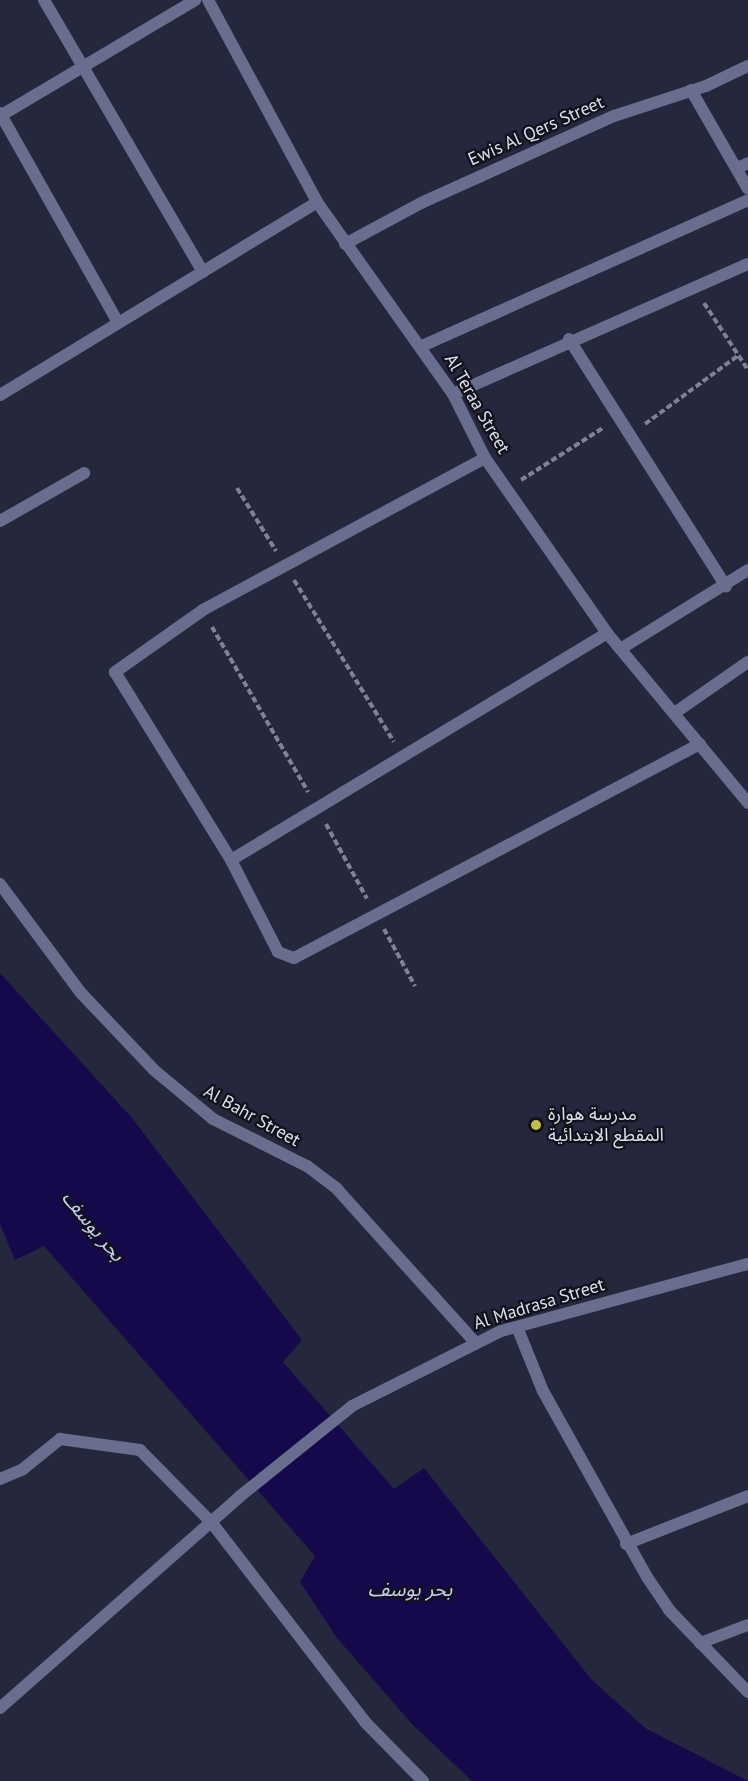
<!DOCTYPE html>
<html>
<head>
<meta charset="utf-8">
<style>
	body { margin:0 }
	#map { position:relative; width:748px; height:1781px; overflow:hidden; background:#25273c; font-family:"PT Sans","Noto Sans Arabic",sans-serif }
	div>[style] { position:absolute }
	.water>* { inset:0; background:#15094c }
	.path>* { height:4px; margin-top:-2px; transform-origin:0; background:repeating-linear-gradient(90deg,#808294 0 6px,transparent 0 9px) }
	.minor>* { height:12px; margin:-6px; padding:0 6px; transform-origin:6px; border-radius:6px; background:#696d8e }
	.dots>* { width:16px; height:16px; translate:-50% -50%; box-sizing:border-box; border:3px solid #10111a; border-radius:50% }
	span { translate:-50% -50%; white-space:nowrap; text-align:center; line-height:1.15; -webkit-text-stroke:4.5px #10111a; paint-order:stroke }
	.street-label { font-size:18px; color:#dee0ee }
	.poi-label { font-size:18px; color:#dee0ee }
	.left { translate:0 -50%; text-align:left }
	.water-label { font-size:20px; color:#c7ccf5; font-style:italic }
</style>
</head>
<body>
<div id="map">
	<div class="water">
		<div style="clip-path:polygon(0 973px,132px 1118px,302px 1340px,283px 1362px,394px 1489px,424px 1468px,591px 1679px,645px 1728px,748px 1781px,472px 1781px,412px 1724px,337px 1638px,300px 1582px,315px 1556px,44px 1246px,15px 1260px,0 1224px)"></div>
	</div>
	<div class="path">
		<div style="left:704px;top:303px;width:80px;rotate:56.7deg"></div>
		<div style="left:645px;top:424px;width:117px;rotate:-36.3deg"></div>
		<div style="left:521px;top:480px;width:97px;rotate:-32.4deg"></div>
		<div style="left:237px;top:488px;width:74px;rotate:58.2deg"></div>
		<div style="left:294px;top:580px;width:190px;rotate:58.3deg"></div>
		<div style="left:212px;top:627px;width:191px;rotate:59.8deg"></div>
		<div style="left:326px;top:824px;width:85px;rotate:61.3deg"></div>
		<div style="left:384px;top:929px;width:65px;rotate:61.5deg"></div>
	</div>
	<div class="minor">
		<div style="left:44px;top:0;width:315px;rotate:59.7deg"></div>
		<div style="left:208px;top:0;width:230px;rotate:61.6deg"></div>
		<div style="left:317px;top:202px;width:235px;rotate:54.7deg"></div>
		<div style="left:453px;top:394px;width:72px;rotate:63.4deg"></div>
		<div style="left:485px;top:458px;width:213px;rotate:55.1deg"></div>
		<div style="left:607px;top:633px;width:221px;rotate:50.3deg"></div>
		<div style="left:691px;top:90px;width:114px;rotate:60.1deg"></div>
		<div style="left:0;top:113px;width:240px;rotate:60.6deg"></div>
		<div style="left:0;top:116px;width:227px;rotate:-30.7deg"></div>
		<div style="left:737px;top:168px;width:12px;rotate:-24deg"></div>
		<div style="left:345px;top:244px;width:86px;rotate:-28.3deg"></div>
		<div style="left:421px;top:203px;width:212px;rotate:-24.3deg"></div>
		<div style="left:614px;top:116px;width:97px;rotate:-18.1deg"></div>
		<div style="left:706px;top:86px;width:47px;rotate:-25.5deg"></div>
		<div style="left:569px;top:339px;width:293px;rotate:57.6deg"></div>
		<div style="left:422px;top:346px;width:357px;rotate:-24.1deg"></div>
		<div style="left:453px;top:394px;width:322px;rotate:-23.8deg"></div>
		<div style="left:0;top:395px;width:371px;rotate:-31.3deg"></div>
		<div style="left:485px;top:458px;width:320px;rotate:151.7deg"></div>
		<div style="left:203px;top:610px;width:108px;rotate:144.8deg"></div>
		<div style="left:115px;top:672px;width:221px;rotate:58.3deg"></div>
		<div style="left:231px;top:860px;width:103px;rotate:62.9deg"></div>
		<div style="left:278px;top:952px;width:17px;rotate:21deg"></div>
		<div style="left:294px;top:958px;width:459px;rotate:-27.8deg"></div>
		<div style="left:0;top:521px;width:97px;rotate:-29.7deg"></div>
		<div style="left:622px;top:648px;width:148px;rotate:-31.8deg"></div>
		<div style="left:676px;top:712px;width:88px;rotate:-34.8deg"></div>
		<div style="left:231px;top:860px;width:439px;rotate:-31.1deg"></div>
		<div style="left:0;top:884px;width:136px;rotate:53.4deg"></div>
		<div style="left:81px;top:993px;width:106px;rotate:46.5deg"></div>
		<div style="left:154px;top:1070px;width:77px;rotate:39.7deg"></div>
		<div style="left:213px;top:1119px;width:105px;rotate:26.6deg"></div>
		<div style="left:307px;top:1166px;width:38px;rotate:37deg"></div>
		<div style="left:337px;top:1189px;width:206px;rotate:48deg"></div>
		<div style="left:517px;top:1327px;width:69px;rotate:67.9deg"></div>
		<div style="left:543px;top:1391px;width:213px;rotate:60.8deg"></div>
		<div style="left:647px;top:1577px;width:40px;rotate:56deg"></div>
		<div style="left:669px;top:1610px;width:114px;rotate:46.1deg"></div>
		<div style="left:0;top:1479px;width:25px;rotate:-23deg"></div>
		<div style="left:23px;top:1469px;width:48px;rotate:-39deg"></div>
		<div style="left:60px;top:1439px;width:81px;rotate:7.8deg"></div>
		<div style="left:140px;top:1450px;width:103px;rotate:45.4deg"></div>
		<div style="left:212px;top:1523px;width:251px;rotate:52.4deg"></div>
		<div style="left:365px;top:1722px;width:83px;rotate:45.5deg"></div>
		<div style="left:626px;top:1544px;width:131px;rotate:-21.5deg"></div>
		<div style="left:700px;top:1643px;width:51px;rotate:-20.6deg"></div>
		<div style="left:0;top:1708px;width:319px;rotate:-41.4deg"></div>
		<div style="left:239px;top:1497px;width:145px;rotate:-38.8deg"></div>
		<div style="left:352px;top:1406px;width:167px;rotate:-26.7deg"></div>
		<div style="left:501px;top:1331px;width:256px;rotate:-15.2deg"></div>
	</div>
	<div class="dots">
		<div style="left:536px;top:1125px;background:#c1be40"></div>
	</div>
	<div class="street-label">
		<span style="left:536px;top:131px;rotate:-24deg">Ewis Al Qers Street</span>
		<span style="left:477px;top:404px;rotate:60deg">Al Teraa Street</span>
		<span style="left:252px;top:1116px;rotate:29deg">Al Bahr Street</span>
		<span style="left:539px;top:1304px;rotate:-17deg">Al Madrasa Street</span>
	</div>
	<div class="poi-label">
		<span class="left" style="left:548px;top:1125px">مدرسة هوارة<br>المقطع اﻻبتدائية</span>
	</div>
	<div class="water-label">
		<span style="left:93px;top:1226px;rotate:50deg">بحر يوسف</span>
		<span style="left:410px;top:1589px">بحر يوسف</span>
	</div>
</div>
</body>
</html>
